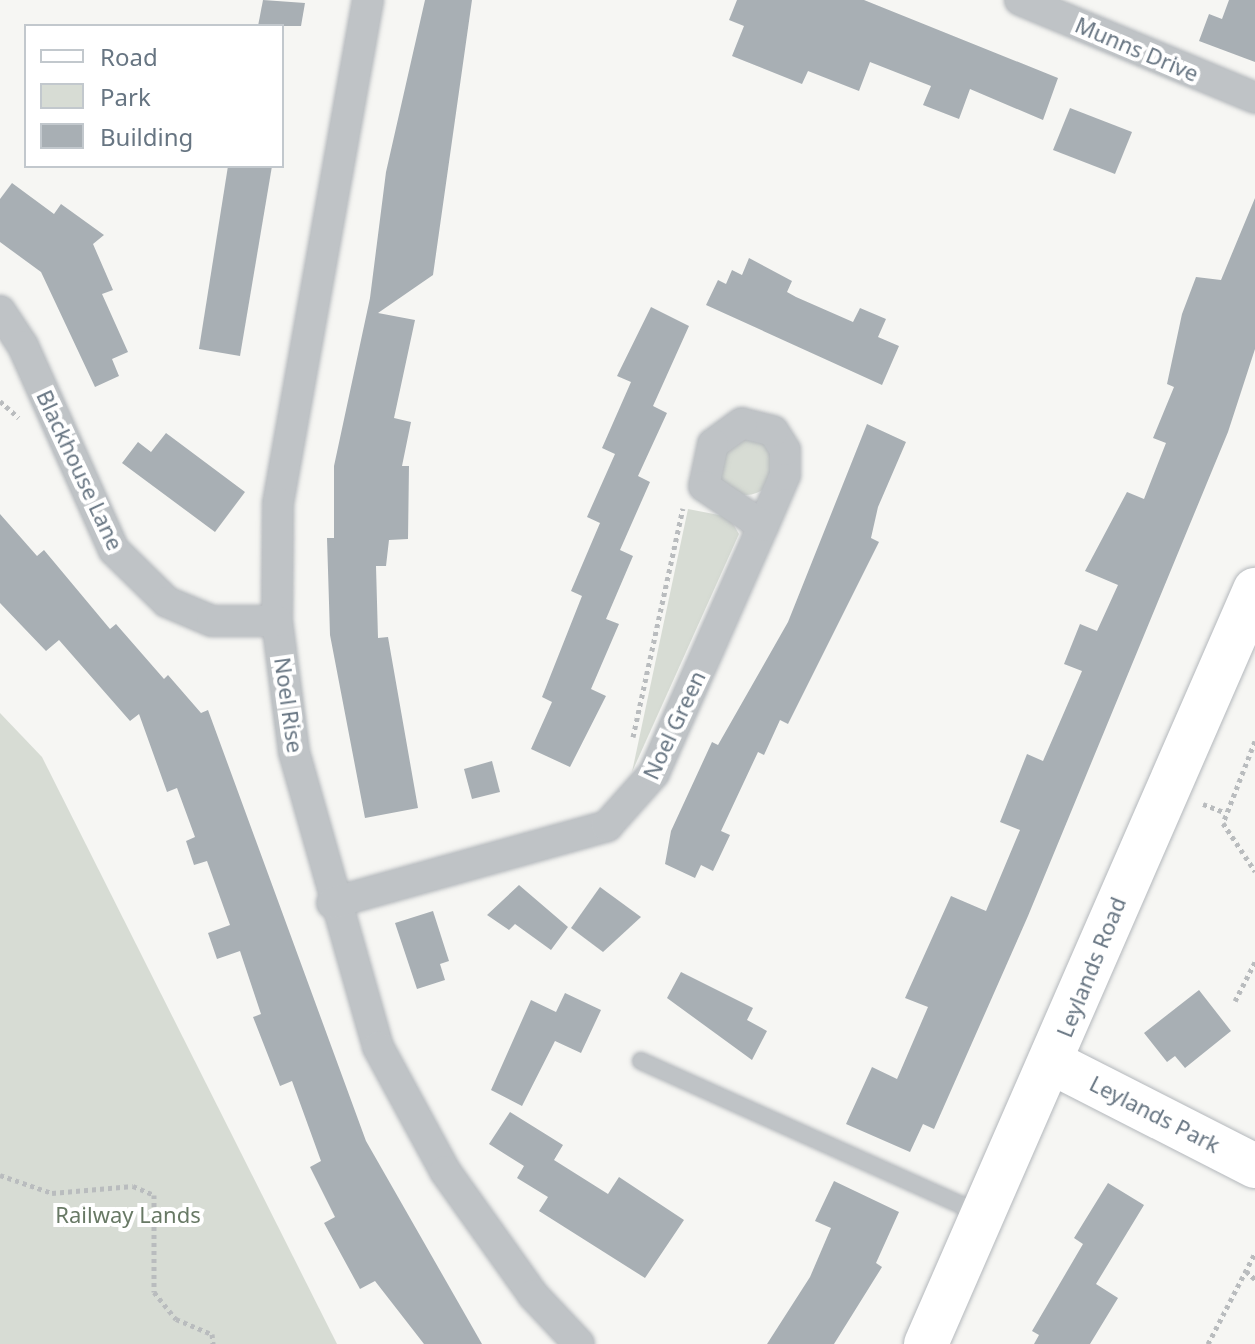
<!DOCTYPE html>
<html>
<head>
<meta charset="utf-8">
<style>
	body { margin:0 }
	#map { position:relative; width:1255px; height:1344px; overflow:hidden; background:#f6f6f3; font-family:"Noto Sans",sans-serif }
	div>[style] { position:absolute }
	.green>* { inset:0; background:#d7dcd4 }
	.round { border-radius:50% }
	.building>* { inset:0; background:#a8afb4 }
	.path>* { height:5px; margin-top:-2.5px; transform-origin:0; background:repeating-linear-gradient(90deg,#b9bcbe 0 4px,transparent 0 8px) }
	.roads { filter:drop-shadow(0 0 2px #b4b8bc) drop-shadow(0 0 2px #b4b8bc) }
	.lane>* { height:16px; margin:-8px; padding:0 8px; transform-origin:8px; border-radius:8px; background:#bfc3c6 }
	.street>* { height:30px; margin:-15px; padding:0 15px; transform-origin:15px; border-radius:15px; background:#bfc3c6 }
	.secondary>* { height:44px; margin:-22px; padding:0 22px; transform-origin:22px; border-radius:22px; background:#fff }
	span { translate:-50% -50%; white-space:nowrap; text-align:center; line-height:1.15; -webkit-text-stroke:8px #fff; paint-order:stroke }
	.street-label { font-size:22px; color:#677582 }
	.park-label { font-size:22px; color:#687965 }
	.legend { position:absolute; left:24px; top:24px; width:260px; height:144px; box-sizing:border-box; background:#fff; border:2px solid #c2c8cd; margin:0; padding:10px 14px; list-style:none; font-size:24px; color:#677582 }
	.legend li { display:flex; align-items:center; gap:16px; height:40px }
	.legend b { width:40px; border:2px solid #c2c8cd }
</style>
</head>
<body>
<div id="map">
	<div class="green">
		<div class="round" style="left:717px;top:437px;width:58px;height:58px"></div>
		<div style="clip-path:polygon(688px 509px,729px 517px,739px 534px,632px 772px)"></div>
		<div style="clip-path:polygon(0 713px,42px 757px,337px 1344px,0 1344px)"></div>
	</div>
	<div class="building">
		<div style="clip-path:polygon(263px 0,305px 3px,301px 26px,258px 26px)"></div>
		<div style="clip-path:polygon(425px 0,472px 0,433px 275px,378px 313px,415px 320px,394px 418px,411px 422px,402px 466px,409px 466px,408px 539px,389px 540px,386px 566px,376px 566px,378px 638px,388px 637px,418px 808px,365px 818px,330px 635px,327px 538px,334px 538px,334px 466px,370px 298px,386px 172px)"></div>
		<div style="clip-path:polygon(737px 0,864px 0,1058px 78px,1043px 120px,970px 89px,959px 119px,923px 105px,931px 86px,870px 62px,859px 91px,808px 71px,802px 84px,732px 56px,744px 26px,729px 20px)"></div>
		<div style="clip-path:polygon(1229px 0,1255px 0,1255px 62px,1199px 41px,1209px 14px,1222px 19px)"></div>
		<div style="clip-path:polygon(1070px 108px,1132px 132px,1115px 174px,1053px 150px)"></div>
		<div style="clip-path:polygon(228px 166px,272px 166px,240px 356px,199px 349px)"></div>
		<div style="clip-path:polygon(12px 183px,54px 214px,61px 204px,104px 235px,93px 244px,113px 290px,102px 294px,128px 352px,112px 359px,119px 376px,95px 387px,41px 272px,0 242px,0 199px)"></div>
		<div style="clip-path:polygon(1255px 198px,1255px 349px,1228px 432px,1028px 916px,934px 1129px,923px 1124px,910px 1152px,846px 1124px,872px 1067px,897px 1079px,928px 1007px,905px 998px,951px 896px,986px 911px,1020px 830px,1000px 822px,1027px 754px,1043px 761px,1082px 671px,1064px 664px,1080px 624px,1097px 631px,1118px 585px,1085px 571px,1127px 492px,1144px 499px,1166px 443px,1153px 438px,1174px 387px,1167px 384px,1182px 314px,1196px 277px,1221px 280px)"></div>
		<div style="clip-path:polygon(749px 258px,792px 281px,787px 292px,796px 297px,853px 322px,860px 308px,886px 319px,878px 337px,899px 346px,882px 385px,706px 305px,718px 280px,726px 284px,732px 270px,742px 275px)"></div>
		<div style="clip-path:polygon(651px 307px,689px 326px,653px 406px,667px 413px,638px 476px,650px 482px,620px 550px,633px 556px,606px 619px,619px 624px,591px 689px,606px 696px,570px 767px,531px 749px,552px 702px,542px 697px,582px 596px,571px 591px,600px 523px,587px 517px,615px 454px,602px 448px,631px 382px,617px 376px)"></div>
		<div style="clip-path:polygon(867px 424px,906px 442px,878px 507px,871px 538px,879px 542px,788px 724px,780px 720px,764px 755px,758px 752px,721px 831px,730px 835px,713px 871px,701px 865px,695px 878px,665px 864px,671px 831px,712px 742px,718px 745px,788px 622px)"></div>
		<div style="clip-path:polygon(166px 433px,245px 492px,215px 532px,122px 463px,138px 442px,151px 452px)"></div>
		<div style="clip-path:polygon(0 514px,37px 556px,44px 550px,110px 629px,116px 624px,164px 679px,168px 675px,201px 713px,208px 710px,366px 1141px,482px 1344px,424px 1344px,375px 1281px,360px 1289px,324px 1223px,335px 1217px,310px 1167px,321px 1161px,292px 1081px,280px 1086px,253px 1017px,261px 1014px,240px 951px,217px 959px,208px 933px,230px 925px,207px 861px,194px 865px,186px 841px,195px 837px,177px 788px,167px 792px,139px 714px,130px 721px,59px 640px,46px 651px,0 603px)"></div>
		<div style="clip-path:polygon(492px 761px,500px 792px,472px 799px,464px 769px)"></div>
		<div style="clip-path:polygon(519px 885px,568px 927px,551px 950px,515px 924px,509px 930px,487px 915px)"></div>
		<div style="clip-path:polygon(600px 887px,641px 917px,603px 952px,571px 928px)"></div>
		<div style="clip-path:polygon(433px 911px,449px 961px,440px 964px,445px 980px,417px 989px,395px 923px)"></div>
		<div style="clip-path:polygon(681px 972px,753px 1008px,747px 1020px,767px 1031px,752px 1060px,667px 998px)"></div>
		<div style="clip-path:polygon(1199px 990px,1231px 1031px,1185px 1068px,1175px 1056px,1167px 1062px,1144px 1033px)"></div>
		<div style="clip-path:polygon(565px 993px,601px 1010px,581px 1053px,555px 1041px,522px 1106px,491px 1090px,531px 1000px,556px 1012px)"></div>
		<div style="clip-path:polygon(510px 1112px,563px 1145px,554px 1160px,608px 1194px,619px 1177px,684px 1220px,645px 1278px,539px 1211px,548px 1197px,517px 1178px,524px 1166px,489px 1144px)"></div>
		<div style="clip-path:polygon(834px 1181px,899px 1212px,876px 1263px,882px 1267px,834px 1344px,767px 1344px,810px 1277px,831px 1228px,815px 1221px)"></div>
		<div style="clip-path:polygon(1108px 1183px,1144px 1205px,1096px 1284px,1118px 1298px,1090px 1344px,1034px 1344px,1039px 1335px,1032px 1331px,1083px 1244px,1074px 1238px)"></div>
	</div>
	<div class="path">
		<div style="left:0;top:401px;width:25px;rotate:42deg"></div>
		<div style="left:633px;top:737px;width:234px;rotate:-77.7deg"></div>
		<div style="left:1255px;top:741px;width:88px;rotate:111.3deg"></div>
		<div style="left:1223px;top:823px;width:58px;rotate:56.3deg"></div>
		<div style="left:1203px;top:804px;width:22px;rotate:21deg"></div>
		<div style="left:1235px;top:1001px;width:44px;rotate:-62.9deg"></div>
		<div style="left:0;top:1175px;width:55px;rotate:19.1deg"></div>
		<div style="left:52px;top:1193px;width:81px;rotate:-4.9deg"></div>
		<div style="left:133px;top:1186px;width:23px;rotate:23deg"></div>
		<div style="left:154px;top:1195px;width:97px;rotate:90deg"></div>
		<div style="left:154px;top:1292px;width:35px;rotate:51deg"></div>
		<div style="left:176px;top:1319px;width:39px;rotate:23deg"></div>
		<div style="left:212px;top:1334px;width:10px;rotate:84deg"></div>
		<div style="left:1246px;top:1271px;width:12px;rotate:42deg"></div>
		<div style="left:1208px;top:1344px;width:102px;rotate:-62.7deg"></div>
	</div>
	<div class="roads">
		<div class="lane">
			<div style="left:641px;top:1061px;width:374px;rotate:24.2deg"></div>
		</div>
		<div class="street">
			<div style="left:368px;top:0;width:511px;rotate:100.14deg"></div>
			<div style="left:278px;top:503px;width:118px;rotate:90.5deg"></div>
			<div style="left:277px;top:621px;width:132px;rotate:82.6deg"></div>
			<div style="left:294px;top:752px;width:307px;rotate:74.1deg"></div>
			<div style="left:378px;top:1047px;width:141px;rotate:61.6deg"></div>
			<div style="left:445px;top:1171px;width:152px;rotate:54.6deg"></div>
			<div style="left:533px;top:1295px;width:67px;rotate:46.8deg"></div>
			<div style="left:1020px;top:0;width:255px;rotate:22.6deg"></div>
			<div style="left:0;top:311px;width:42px;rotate:56.7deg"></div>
			<div style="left:23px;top:346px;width:223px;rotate:66deg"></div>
			<div style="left:114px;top:550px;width:74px;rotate:44.5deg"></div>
			<div style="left:167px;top:602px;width:49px;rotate:22.9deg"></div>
			<div style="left:212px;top:621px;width:65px"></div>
			<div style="left:332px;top:903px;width:286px;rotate:-15.6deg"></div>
			<div style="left:607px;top:826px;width:71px;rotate:-48.4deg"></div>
			<div style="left:654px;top:773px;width:270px;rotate:-66.2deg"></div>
			<div style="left:763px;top:526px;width:56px;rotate:-66.7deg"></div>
			<div style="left:785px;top:475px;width:25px;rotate:-90deg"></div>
			<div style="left:785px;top:450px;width:22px;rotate:-122deg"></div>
			<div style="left:773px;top:431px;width:32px;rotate:-166deg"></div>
			<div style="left:742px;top:423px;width:36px;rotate:144deg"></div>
			<div style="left:713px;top:444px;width:43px;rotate:102.1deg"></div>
			<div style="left:704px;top:486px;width:71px;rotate:34.1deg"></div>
		</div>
		<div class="secondary">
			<div style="left:1053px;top:1063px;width:227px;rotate:27deg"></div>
			<div style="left:926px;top:1344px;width:823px;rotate:-66.43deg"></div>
		</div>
	</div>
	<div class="street-label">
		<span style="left:1137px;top:49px;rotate:23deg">Munns Drive</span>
		<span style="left:80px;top:470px;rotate:65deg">Blackhouse Lane</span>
		<span style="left:289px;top:705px;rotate:82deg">Noel Rise</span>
		<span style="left:674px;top:725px;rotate:-65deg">Noel Green</span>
		<span style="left:1091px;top:967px;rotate:-68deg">Leylands Road</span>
		<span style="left:1155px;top:1114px;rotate:27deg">Leylands Park</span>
	</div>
	<div class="park-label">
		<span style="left:128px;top:1215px">Railway Lands</span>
	</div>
	<ul class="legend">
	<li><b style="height:10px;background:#fff"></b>Road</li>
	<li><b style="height:22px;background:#d7dcd4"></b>Park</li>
	<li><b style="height:22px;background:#a8afb4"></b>Building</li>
	</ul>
</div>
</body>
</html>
